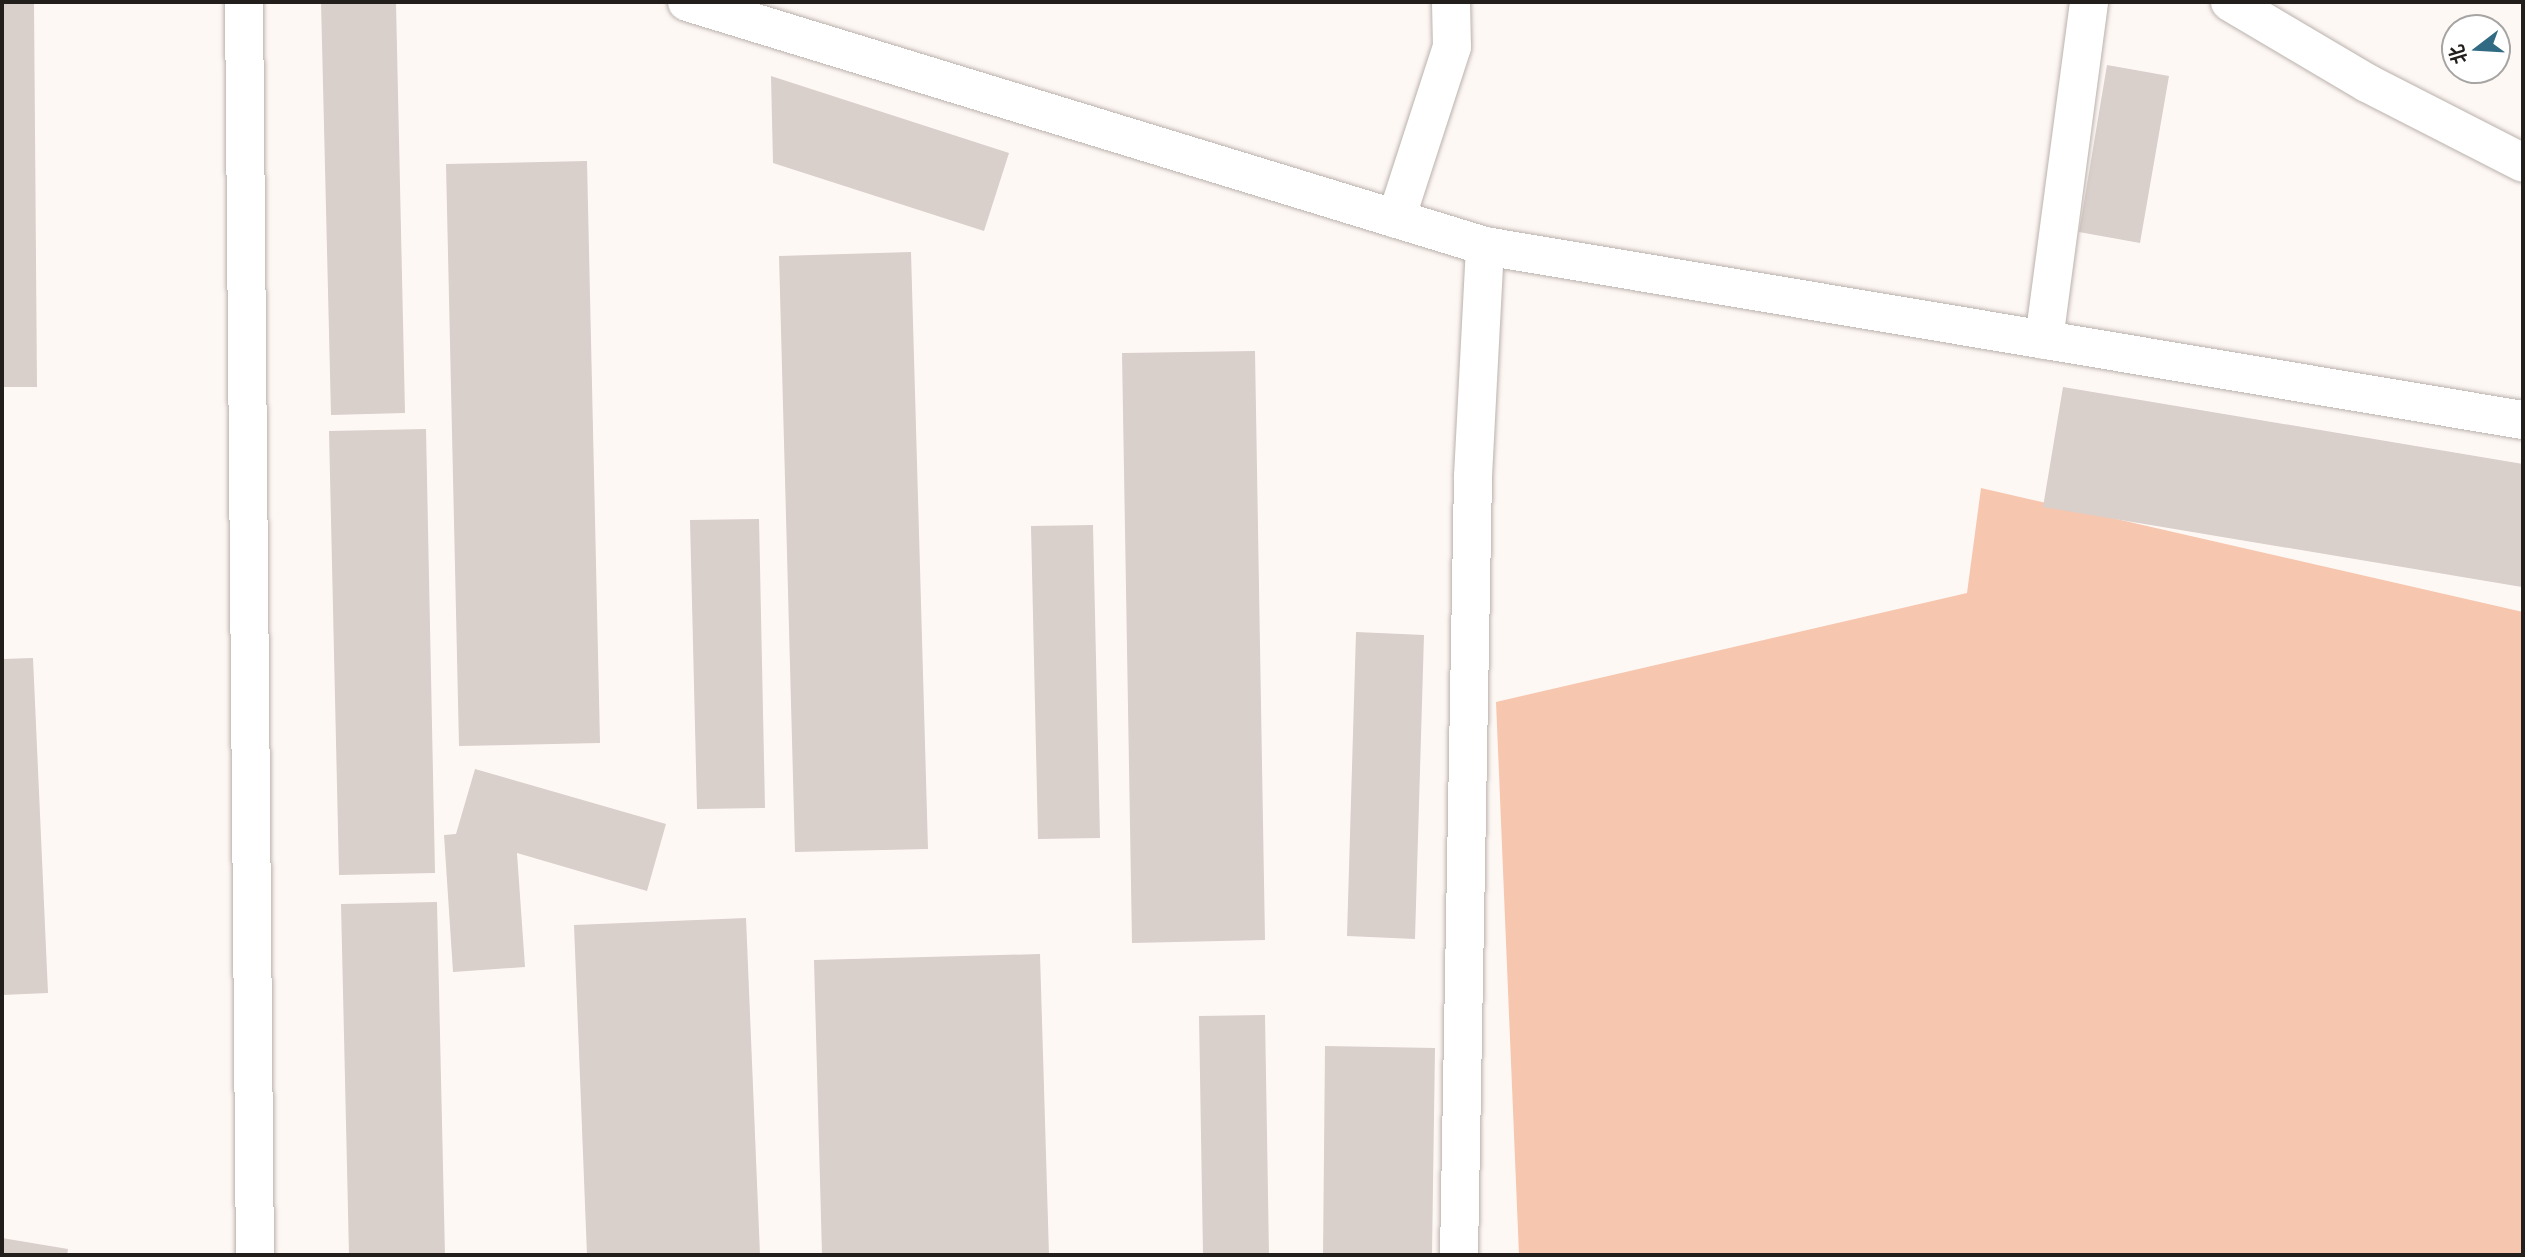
<!DOCTYPE html>
<html>
<head>
<meta charset="utf-8">
<style>
	body { margin:0 }
	#map { position:relative; width:2525px; height:1257px; overflow:hidden; background:#fef8f5; font-family:Ubuntu,"Noto Sans SC",sans-serif }
	div>[style] { position:absolute }
	.green>* { inset:0; background:#f7c6ae }
	.building>* { inset:0; background:#d9cfcb }
	.roads { filter:drop-shadow(0 0 2px #bab1ac) drop-shadow(0 0 2px #bab1ac) }
	.minor>* { height:38px; margin:-19px; padding:0 19px; transform-origin:19px; border-radius:19px; background:#fff }
	span { translate:-50% -50%; white-space:nowrap; text-align:center; line-height:1.15; -webkit-text-stroke:7px #fff; paint-order:stroke }
	.frame { position:absolute; inset:0; border:4px solid #211e1c; pointer-events:none }
	.north { position:absolute; left:2441px; top:14px; width:70px; height:70px; box-sizing:border-box; background:#fff; border:2px solid #a6a5a4; border-radius:50%; rotate:253deg; font-size:19px; font-weight:700; line-height:28px; text-align:center; color:#211e1c }
	.north::after { content:''; display:block; margin:auto; width:24px; height:32px; background:#306b83; clip-path:polygon(50% 0,100% 100%,50% 72%,0 100%) }
</style>
</head>
<body>
<div id="map">
	<div class="green">
		<div style="clip-path:polygon(1981px 488px,2523px 612px,2523px 1255px,1519px 1255px,1496px 702px,1967px 593px)"></div>
	</div>
	<div class="building">
		<div style="clip-path:polygon(2px 2px,34px 2px,37px 387px,2px 387px)"></div>
		<div style="clip-path:polygon(321px 2px,396px 2px,405px 413px,331px 415px)"></div>
		<div style="clip-path:polygon(2107px 65px,2169px 76px,2140px 243px,2079px 232px)"></div>
		<div style="clip-path:polygon(771px 76px,1009px 153px,984px 231px,773px 163px)"></div>
		<div style="clip-path:polygon(587px 161px,600px 743px,459px 746px,446px 164px)"></div>
		<div style="clip-path:polygon(911px 252px,928px 849px,795px 852px,779px 256px)"></div>
		<div style="clip-path:polygon(1255px 351px,1265px 940px,1132px 943px,1122px 353px)"></div>
		<div style="clip-path:polygon(2063px 387px,2523px 464px,2522px 587px,2043px 507px)"></div>
		<div style="clip-path:polygon(426px 429px,435px 873px,339px 875px,329px 431px)"></div>
		<div style="clip-path:polygon(759px 519px,765px 808px,697px 809px,690px 520px)"></div>
		<div style="clip-path:polygon(1093px 525px,1100px 838px,1038px 839px,1031px 526px)"></div>
		<div style="clip-path:polygon(1356px 632px,1424px 635px,1415px 939px,1347px 936px)"></div>
		<div style="clip-path:polygon(33px 658px,48px 993px,2px 995px,2px 659px)"></div>
		<div style="clip-path:polygon(475px 769px,666px 824px,647px 891px,517px 853px,525px 967px,453px 972px,444px 835px,456px 834px)"></div>
		<div style="clip-path:polygon(437px 902px,445px 1255px,349px 1255px,341px 904px)"></div>
		<div style="clip-path:polygon(746px 918px,760px 1255px,587px 1255px,574px 925px)"></div>
		<div style="clip-path:polygon(1040px 954px,1049px 1255px,822px 1255px,814px 960px)"></div>
		<div style="clip-path:polygon(1265px 1015px,1269px 1255px,1203px 1255px,1199px 1016px)"></div>
		<div style="clip-path:polygon(1325px 1046px,1435px 1048px,1432px 1255px,1323px 1255px)"></div>
		<div style="clip-path:polygon(2px 1238px,68px 1249px,67px 1255px,2px 1255px)"></div>
	</div>
	<div class="roads">
		<div class="minor">
			<div style="left:244px;top:2px;width:1253px;rotate:89.5deg"></div>
			<div style="left:687px;top:2px;width:834px;rotate:17deg"></div>
			<div style="left:1485px;top:246px;width:1052px;rotate:9.52deg"></div>
			<div style="left:2230px;top:2px;width:159px;rotate:30.6deg"></div>
			<div style="left:2367px;top:83px;width:175px;rotate:27.1deg"></div>
			<div style="left:1396px;top:219px;width:181px;rotate:-72deg"></div>
			<div style="left:1452px;top:47px;width:45px;rotate:-91.3deg"></div>
			<div style="left:2044px;top:340px;width:341px;rotate:-82.4deg"></div>
			<div style="left:1459px;top:1255px;width:779px;rotate:-88.97deg"></div>
			<div style="left:1473px;top:476px;width:230px;rotate:-87deg"></div>
		</div>
	</div>
	<div class="frame"></div>
	<div class="north">北</div>
</div>
</body>
</html>
